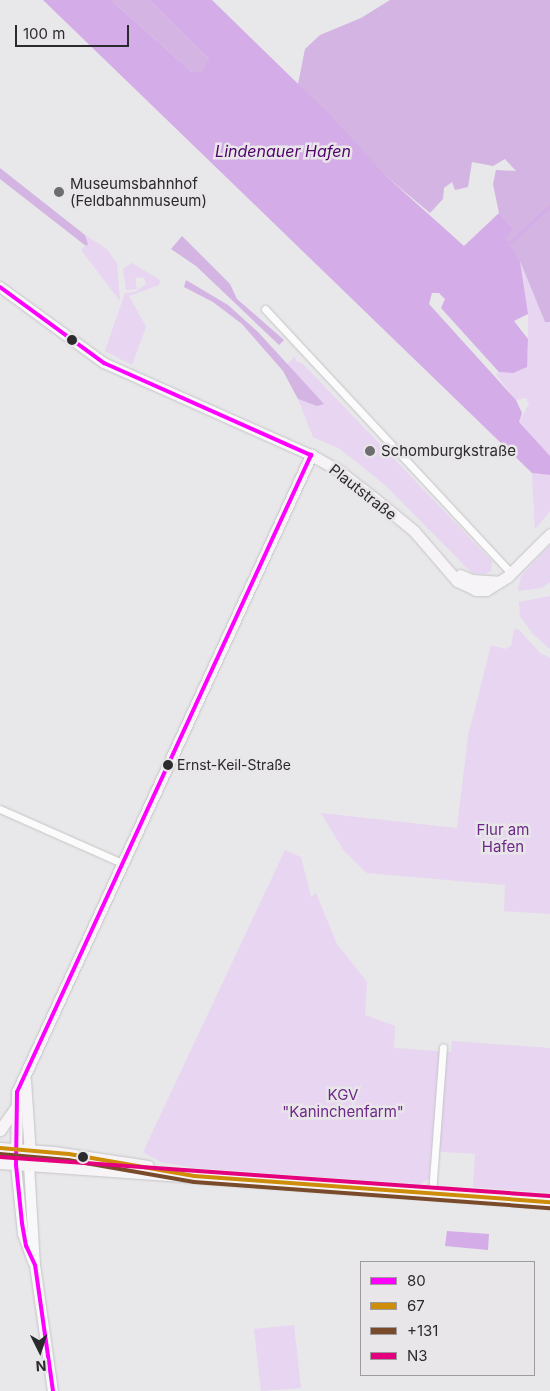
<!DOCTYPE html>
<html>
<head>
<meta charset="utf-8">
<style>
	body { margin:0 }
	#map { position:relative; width:550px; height:1391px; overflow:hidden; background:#e8e7e9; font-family:Inter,sans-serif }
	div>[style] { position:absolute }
	.green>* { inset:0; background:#e7d5f1 }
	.forest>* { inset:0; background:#d3b4e2 }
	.water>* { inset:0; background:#d4ace7 }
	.stream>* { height:2.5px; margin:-1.25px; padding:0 1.25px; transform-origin:1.25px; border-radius:1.25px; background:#d4ace7 }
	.roads { filter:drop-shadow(0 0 1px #c5c4c6) drop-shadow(0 0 1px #c5c4c6) }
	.street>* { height:7px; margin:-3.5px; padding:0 3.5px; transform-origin:3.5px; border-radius:3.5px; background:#fcfbfc }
	.secondary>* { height:10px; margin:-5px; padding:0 5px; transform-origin:5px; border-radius:5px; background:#f8f7f9 }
	.primary>* { height:11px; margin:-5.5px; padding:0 5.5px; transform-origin:5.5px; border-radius:5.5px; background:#f6f4f7 }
	.bus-1>* { height:4px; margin:-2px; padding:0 2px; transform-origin:2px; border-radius:2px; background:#f0f }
	.bus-2>* { height:4px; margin:-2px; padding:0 2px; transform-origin:2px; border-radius:2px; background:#ce8d09 }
	.bus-3>* { height:4px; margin:-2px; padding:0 2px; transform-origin:2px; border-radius:2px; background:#7a4b2a }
	.bus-4>* { height:4px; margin:-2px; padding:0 2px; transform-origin:2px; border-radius:2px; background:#e5007d }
	.dots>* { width:14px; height:14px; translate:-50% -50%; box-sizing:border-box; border:2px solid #e9e6ea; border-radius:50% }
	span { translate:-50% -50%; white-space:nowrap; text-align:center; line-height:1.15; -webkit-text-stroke:5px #e9e6ea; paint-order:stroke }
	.bus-label { font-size:14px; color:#2b2a2c }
	.left { translate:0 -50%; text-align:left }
	.poi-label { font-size:15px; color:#2b2a2c }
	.street-label { font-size:15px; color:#2b2a2c }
	.park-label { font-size:15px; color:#6d2989 }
	.water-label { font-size:16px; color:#51036c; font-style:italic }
	.legend { position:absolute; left:360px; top:1261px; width:175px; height:115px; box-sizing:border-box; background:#e9e6ea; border:1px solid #9d9b9e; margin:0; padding:6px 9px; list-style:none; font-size:15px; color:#2b2a2c }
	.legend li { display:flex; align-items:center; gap:10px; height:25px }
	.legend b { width:25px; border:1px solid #9d9b9e }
	.north { position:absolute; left:15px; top:1326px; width:50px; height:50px; -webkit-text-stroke:4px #e9e6ea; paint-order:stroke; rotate:176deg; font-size:14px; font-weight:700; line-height:20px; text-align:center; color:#2b2a2c }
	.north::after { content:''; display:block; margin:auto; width:18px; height:22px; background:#2b2a2c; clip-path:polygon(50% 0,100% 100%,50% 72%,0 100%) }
	.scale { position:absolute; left:15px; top:25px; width:114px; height:22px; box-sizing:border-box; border:2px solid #2b2a2c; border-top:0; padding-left:6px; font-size:15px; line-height:18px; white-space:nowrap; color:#2b2a2c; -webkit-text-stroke:4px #e9e6ea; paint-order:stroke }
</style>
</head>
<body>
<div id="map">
	<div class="green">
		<div style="clip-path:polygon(85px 235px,107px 249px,117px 264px,120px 301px,81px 250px,88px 244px)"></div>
		<div style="clip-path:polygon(520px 261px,545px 322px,550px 322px,550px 456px,519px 422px,529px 404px,526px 398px,516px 400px,496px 375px,499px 372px,513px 373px,528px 352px,528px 314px)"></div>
		<div style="clip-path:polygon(132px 263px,160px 280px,159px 285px,129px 296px,146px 327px,132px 365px,105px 351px,125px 293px,135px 292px,146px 284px,144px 278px,138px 277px,135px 279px,137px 289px,126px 290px,123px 269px)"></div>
		<div style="clip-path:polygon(295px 356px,296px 361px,303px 364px,492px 561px,491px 571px,485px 574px,472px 573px,385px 485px,340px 449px,313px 437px,298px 399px,317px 406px,287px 364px)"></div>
		<div style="clip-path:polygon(532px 473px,550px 475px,550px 511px,535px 529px)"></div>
		<div style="clip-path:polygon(550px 545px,550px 582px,542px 588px,518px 591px,521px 576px)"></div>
		<div style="clip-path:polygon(550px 596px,550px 649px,533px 634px,520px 616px,519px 602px)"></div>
		<div style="clip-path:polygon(518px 629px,540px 653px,550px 658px,550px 914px,504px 911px,505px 885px,367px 873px,344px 851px,321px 813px,457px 828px,468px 736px,491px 645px,505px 649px,511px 646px,514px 630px)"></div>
		<div style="clip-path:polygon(285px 850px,301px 857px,311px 897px,316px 893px,337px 944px,367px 982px,365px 1015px,395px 1026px,394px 1048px,451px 1052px,452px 1041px,550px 1048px,550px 1193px,473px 1187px,475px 1154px,431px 1151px,429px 1179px,420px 1184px,195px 1168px,161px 1162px,143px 1152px)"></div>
		<div style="clip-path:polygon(294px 1325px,301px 1388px,261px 1391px,254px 1329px)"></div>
	</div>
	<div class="forest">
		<div style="clip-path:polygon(111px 0,149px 0,209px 59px,208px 66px,202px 72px,192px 72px)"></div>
		<div style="clip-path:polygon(390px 0,550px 0,550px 322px,545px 322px,520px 261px,504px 238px,514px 229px,499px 213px,493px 184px,496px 170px,516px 171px,505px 159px,493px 166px,472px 162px,468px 187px,455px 190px,452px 182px,444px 188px,443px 199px,430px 213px,387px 177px,298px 84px,305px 49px,320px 35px,361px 18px)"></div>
		<div style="clip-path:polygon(0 168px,85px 235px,88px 244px,86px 246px,0 179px)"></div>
		<div style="clip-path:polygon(182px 236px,230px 284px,237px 299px,284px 340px,279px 345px,196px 266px,171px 249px)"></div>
		<div style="clip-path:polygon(186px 280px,228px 305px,258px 332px,324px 404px,317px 406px,298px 399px,283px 371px,242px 324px,213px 302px,184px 287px)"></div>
	</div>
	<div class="water">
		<div style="clip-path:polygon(43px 0,111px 0,192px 72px,202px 72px,209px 59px,149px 0,212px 0,330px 115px,387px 177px,464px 246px,499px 213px,514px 229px,505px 238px,520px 261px,528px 314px,514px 321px,528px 339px,527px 367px,513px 373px,499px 372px,441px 308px,445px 299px,439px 293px,432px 293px,429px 304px,516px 400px,522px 413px,519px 422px,550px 456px,550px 475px,532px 473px)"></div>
		<div style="clip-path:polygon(447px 1231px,489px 1234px,488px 1250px,445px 1246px)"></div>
	</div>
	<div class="stream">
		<div style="left:507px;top:245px;width:58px;rotate:-42.2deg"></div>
	</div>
	<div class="roads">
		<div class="street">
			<div style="left:265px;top:309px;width:361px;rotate:47deg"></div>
			<div style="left:0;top:809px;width:136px;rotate:23.9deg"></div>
			<div style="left:432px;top:1193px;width:146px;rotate:-85.7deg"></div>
		</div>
		<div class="secondary">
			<div style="left:0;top:287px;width:129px;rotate:36.2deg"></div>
			<div style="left:104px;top:363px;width:227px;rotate:24deg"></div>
			<div style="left:16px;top:1165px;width:69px;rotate:84.2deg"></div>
			<div style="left:23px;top:1234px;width:30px;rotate:70deg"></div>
			<div style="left:29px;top:1165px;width:100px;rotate:86.6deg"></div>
			<div style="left:35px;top:1265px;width:127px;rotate:81.9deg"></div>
		</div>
		<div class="primary">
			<div style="left:460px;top:575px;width:13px;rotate:23deg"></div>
			<div style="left:472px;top:580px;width:26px;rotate:4deg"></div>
			<div style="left:25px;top:1080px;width:76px;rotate:86.2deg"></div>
			<div style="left:0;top:1130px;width:28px;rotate:-55deg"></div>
			<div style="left:0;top:1148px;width:54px;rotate:4.2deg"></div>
			<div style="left:54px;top:1152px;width:95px;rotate:8.5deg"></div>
			<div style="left:0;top:1163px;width:551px;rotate:4.06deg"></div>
			<div style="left:16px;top:1165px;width:73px;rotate:-89.2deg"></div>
			<div style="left:17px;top:1092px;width:702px;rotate:-65.22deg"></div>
			<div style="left:311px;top:455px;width:31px;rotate:29deg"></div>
			<div style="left:338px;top:470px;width:39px;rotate:38deg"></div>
			<div style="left:369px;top:494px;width:58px;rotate:39.4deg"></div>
			<div style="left:414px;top:531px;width:66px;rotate:49.3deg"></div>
			<div style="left:457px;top:581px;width:21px;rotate:25deg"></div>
			<div style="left:476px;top:590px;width:10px"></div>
			<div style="left:486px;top:590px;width:26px;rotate:-32deg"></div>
			<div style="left:508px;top:576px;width:59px;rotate:-45deg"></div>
		</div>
	</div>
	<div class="bus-1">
		<div style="left:0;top:287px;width:129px;rotate:36.2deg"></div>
		<div style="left:104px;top:363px;width:227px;rotate:24deg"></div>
		<div style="left:53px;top:1391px;width:127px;rotate:-98.1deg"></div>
		<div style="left:35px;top:1265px;width:21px;rotate:-115deg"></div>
		<div style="left:26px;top:1246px;width:23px;rotate:-100deg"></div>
		<div style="left:22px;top:1223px;width:58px;rotate:-95.9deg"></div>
		<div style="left:16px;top:1165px;width:73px;rotate:-89.2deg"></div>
		<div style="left:17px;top:1092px;width:702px;rotate:-65.22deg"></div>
	</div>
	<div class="bus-2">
		<div style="left:0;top:1148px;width:69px;rotate:5deg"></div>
		<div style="left:69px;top:1154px;width:127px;rotate:10deg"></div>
		<div style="left:194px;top:1176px;width:357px;rotate:4.2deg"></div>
	</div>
	<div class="bus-3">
		<div style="left:0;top:1154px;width:68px;rotate:5deg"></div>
		<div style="left:68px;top:1160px;width:128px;rotate:9.9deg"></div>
		<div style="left:194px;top:1182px;width:357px;rotate:4.2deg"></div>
	</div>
	<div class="bus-4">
		<div style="left:0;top:1157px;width:551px;rotate:4.06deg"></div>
	</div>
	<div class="dots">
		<div style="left:59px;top:192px;background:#6d6c6e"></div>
		<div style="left:72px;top:340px;background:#2b2a2c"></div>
		<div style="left:370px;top:451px;background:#6d6c6e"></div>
		<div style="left:168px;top:765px;background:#2b2a2c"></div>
		<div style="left:83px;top:1157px;background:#2b2a2c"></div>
	</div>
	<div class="bus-label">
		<span class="left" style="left:177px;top:765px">Ernst-Keil-Straße</span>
	</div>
	<div class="poi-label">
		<span class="left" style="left:70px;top:192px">Museumsbahnhof<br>(Feldbahnmuseum)</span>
		<span class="left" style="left:381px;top:451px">Schomburgkstraße</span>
	</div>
	<div class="street-label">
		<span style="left:363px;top:492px;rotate:38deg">Plautstraße</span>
	</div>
	<div class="park-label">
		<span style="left:503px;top:838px">Flur am<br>Hafen</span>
		<span style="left:343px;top:1103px">KGV<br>"Kaninchenfarm"</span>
	</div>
	<div class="water-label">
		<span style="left:283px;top:151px">Lindenauer Hafen</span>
	</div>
	<ul class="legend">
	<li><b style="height:6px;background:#f0f"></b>80</li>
	<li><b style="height:6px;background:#ce8d09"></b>67</li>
	<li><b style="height:6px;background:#7a4b2a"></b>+131</li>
	<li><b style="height:6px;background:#e5007d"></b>N3</li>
	</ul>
	<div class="north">N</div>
	<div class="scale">100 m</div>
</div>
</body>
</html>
